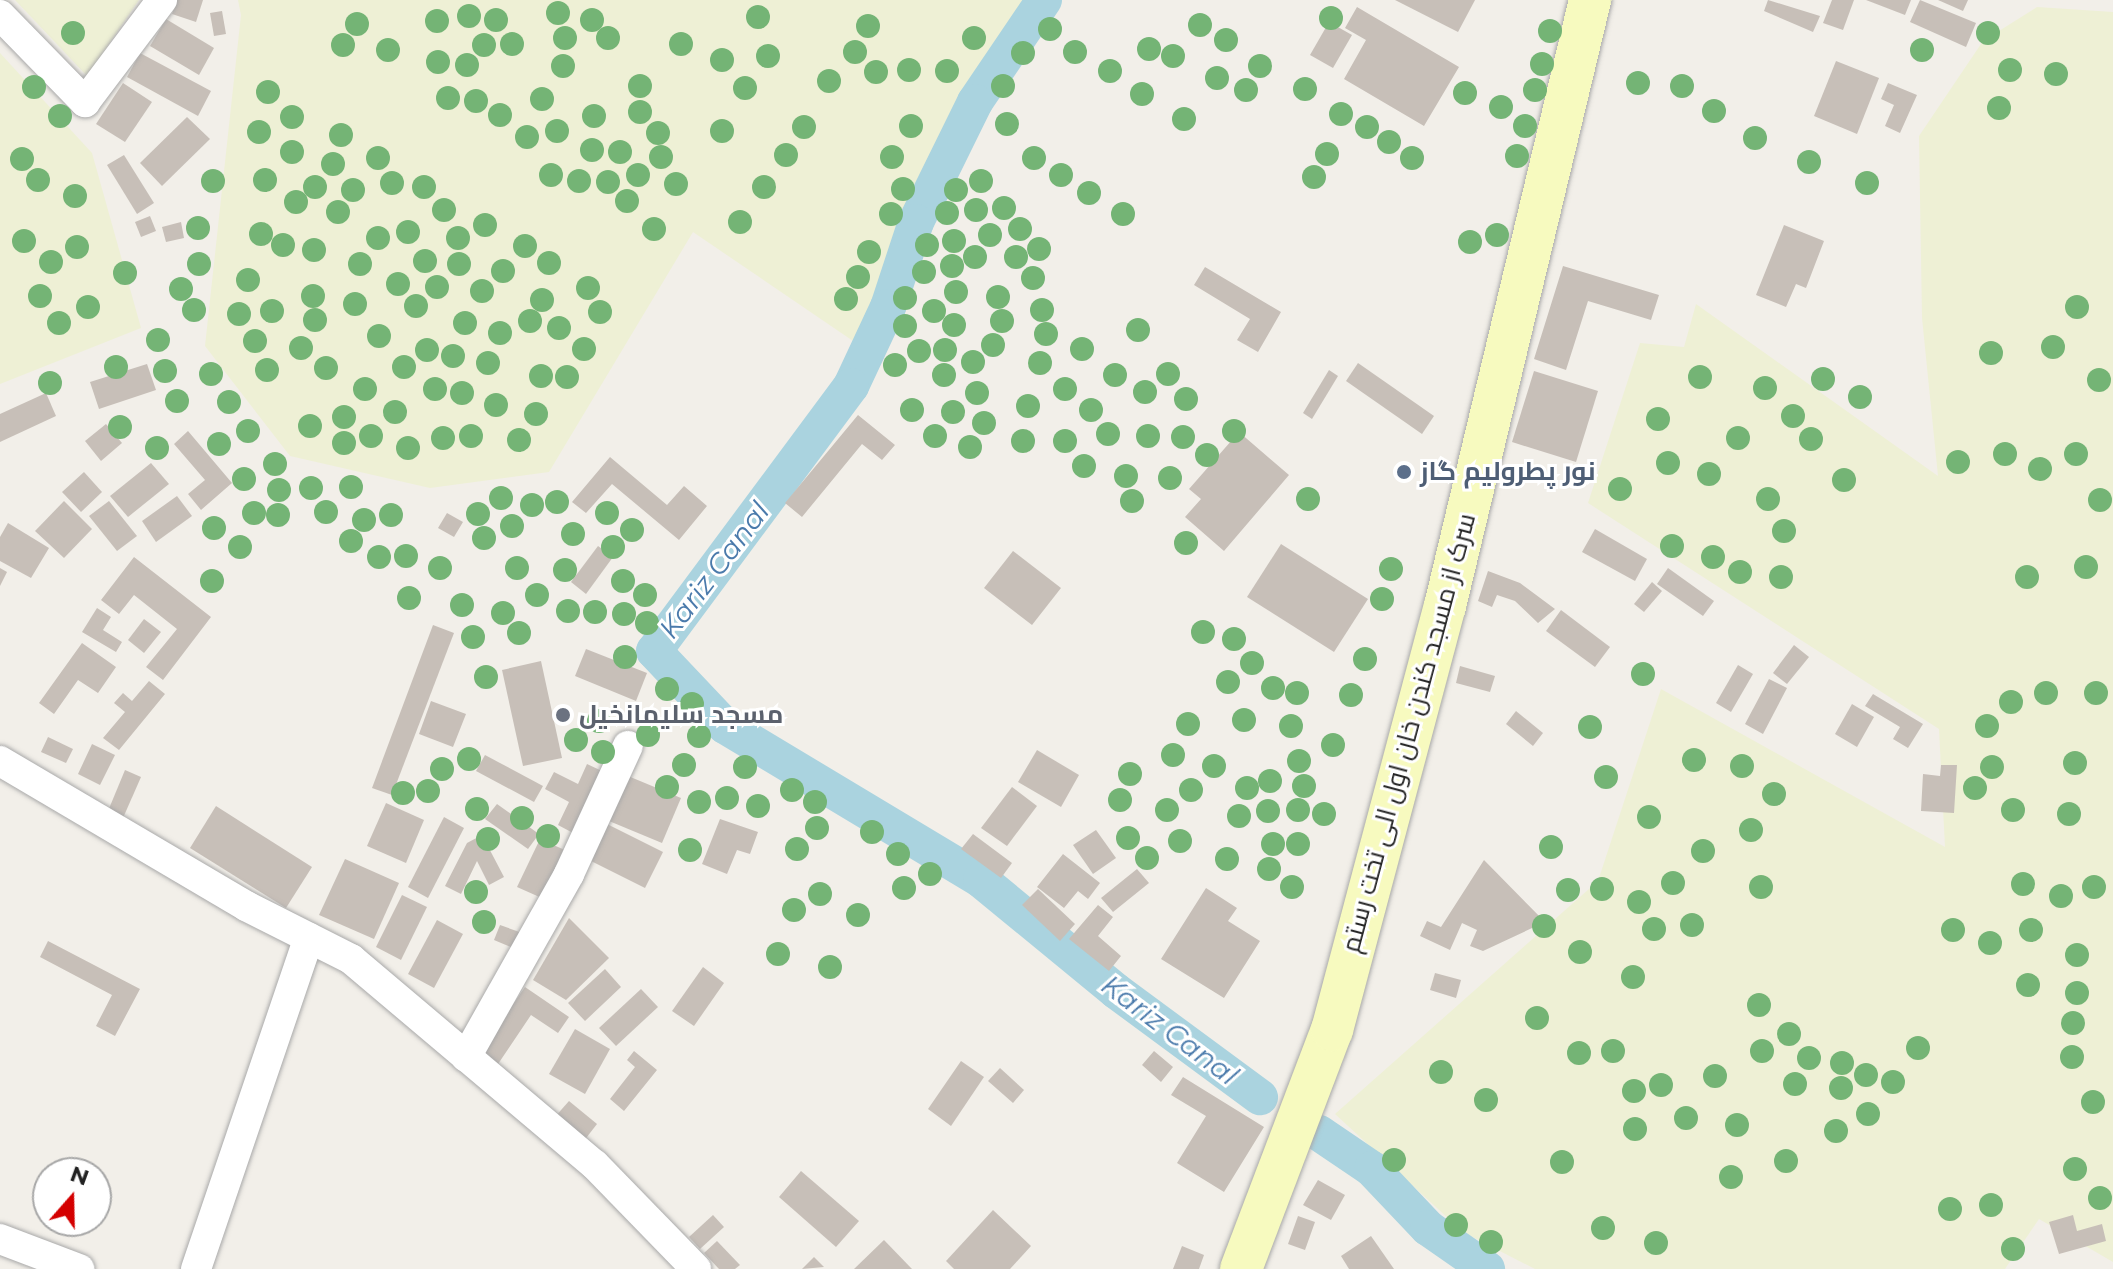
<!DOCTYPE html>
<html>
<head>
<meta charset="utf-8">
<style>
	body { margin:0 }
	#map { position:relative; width:2113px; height:1269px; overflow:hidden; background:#f2efe9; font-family:Montserrat,Cairo,sans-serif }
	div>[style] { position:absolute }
	.farmland>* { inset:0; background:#eef0d5 }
	.canal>* { height:36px; margin:-18px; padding:0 18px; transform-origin:18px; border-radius:18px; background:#aad3df }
	.building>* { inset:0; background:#c7bfb8 }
	.roads { filter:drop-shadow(0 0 2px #a9a9a9) drop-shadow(0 0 2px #a9a9a9) }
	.street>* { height:30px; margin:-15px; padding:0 15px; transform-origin:15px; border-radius:15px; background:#fff }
	.secondary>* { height:42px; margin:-21px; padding:0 21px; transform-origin:21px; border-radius:21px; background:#f7fabf }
	.trees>* { width:24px; height:24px; margin:-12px; border-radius:50%; background:#74b475 }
	.dots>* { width:22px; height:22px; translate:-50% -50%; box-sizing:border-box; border:4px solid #fff; border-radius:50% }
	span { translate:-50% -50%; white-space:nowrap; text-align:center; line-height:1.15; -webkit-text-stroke:6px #fff; paint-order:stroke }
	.service-label { font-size:26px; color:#4e5e75; font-weight:700 }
	.left { translate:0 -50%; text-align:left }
	.worship-label { font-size:26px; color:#5b616d; font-weight:700 }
	.street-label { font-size:26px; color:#222 }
	.water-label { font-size:28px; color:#4a7aab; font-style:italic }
	.north { position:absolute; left:32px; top:1157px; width:80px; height:80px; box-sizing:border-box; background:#fff; border:2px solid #a7a7a7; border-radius:50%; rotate:20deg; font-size:22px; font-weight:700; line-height:32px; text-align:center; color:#222 }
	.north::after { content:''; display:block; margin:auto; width:28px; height:36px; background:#d40000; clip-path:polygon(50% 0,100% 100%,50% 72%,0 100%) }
</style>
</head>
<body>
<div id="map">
	<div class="farmland">
		<div style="clip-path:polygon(15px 0,139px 0,87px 76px)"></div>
		<div style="clip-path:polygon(238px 0,1033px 0,856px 343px,693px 232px,549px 472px,430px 488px,290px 456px,205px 346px,241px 15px)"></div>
		<div style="clip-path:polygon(2037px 7px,2113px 12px,2113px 1262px,2039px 1219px,2005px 1269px,1535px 1269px,1463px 1232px,1335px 1114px,1598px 881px,1661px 689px,1945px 847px,1939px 729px,1588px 503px,1640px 343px,1684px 347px,1696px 304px,1938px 476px,1922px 318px,1919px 136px,1983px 41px)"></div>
		<div style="clip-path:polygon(0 53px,92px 153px,141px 328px,0 384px)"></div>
	</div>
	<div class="canal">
		<div style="left:1044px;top:0;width:123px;rotate:124.1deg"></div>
		<div style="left:975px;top:102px;width:134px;rotate:116.2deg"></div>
		<div style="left:916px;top:222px;width:89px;rotate:108.2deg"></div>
		<div style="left:888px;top:307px;width:87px;rotate:115.1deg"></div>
		<div style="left:851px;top:386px;width:330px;rotate:126.6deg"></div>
		<div style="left:654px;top:651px;width:103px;rotate:46.6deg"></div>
		<div style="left:725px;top:726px;width:299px;rotate:31deg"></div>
		<div style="left:981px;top:880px;width:175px;rotate:39.4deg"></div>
		<div style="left:1116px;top:991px;width:179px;rotate:36.4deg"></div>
		<div style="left:1319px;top:1133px;width:64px;rotate:34.2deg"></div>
		<div style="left:1372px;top:1169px;width:81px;rotate:46.5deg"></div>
		<div style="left:1428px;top:1228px;width:72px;rotate:34.8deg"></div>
	</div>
	<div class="building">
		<div style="clip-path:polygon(177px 0,203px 0,196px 22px,172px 14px)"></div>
		<div style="clip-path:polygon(1395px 0,1475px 0,1458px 32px)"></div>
		<div style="clip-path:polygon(1768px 0,1820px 16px,1813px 32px,1764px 11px)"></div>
		<div style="clip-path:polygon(1832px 0,1854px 0,1843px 30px,1823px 23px)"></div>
		<div style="clip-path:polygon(1866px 0,1911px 0,1905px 15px)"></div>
		<div style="clip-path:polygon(1920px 0,1976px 23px,1966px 47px,1910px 22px)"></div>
		<div style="clip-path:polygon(1938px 0,1968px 0,1963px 11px)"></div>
		<div style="clip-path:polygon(1357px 7px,1459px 67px,1424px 126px,1344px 79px,1366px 40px,1345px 28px)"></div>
		<div style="clip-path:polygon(222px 11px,226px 34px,214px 36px,210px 13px)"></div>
		<div style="clip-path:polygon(166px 19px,214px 48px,199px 75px,150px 46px)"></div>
		<div style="clip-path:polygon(1329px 22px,1352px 35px,1333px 68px,1310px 55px)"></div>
		<div style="clip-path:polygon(140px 53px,211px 91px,198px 116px,127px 77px)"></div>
		<div style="clip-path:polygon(1836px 61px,1879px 78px,1857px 134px,1814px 116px)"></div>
		<div style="clip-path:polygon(123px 83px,152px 102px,125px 142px,96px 124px)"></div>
		<div style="clip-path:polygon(1888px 83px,1917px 95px,1900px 133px,1885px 126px,1894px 105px,1881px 99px)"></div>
		<div style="clip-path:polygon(187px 117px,210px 139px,162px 186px,140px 163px)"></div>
		<div style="clip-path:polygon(124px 155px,154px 203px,137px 214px,107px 165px)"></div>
		<div style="clip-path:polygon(150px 216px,156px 231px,141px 237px,135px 222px)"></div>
		<div style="clip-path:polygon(181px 222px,184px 238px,166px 242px,162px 227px)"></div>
		<div style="clip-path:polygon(1784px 225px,1824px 241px,1806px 288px,1796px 284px,1786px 307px,1756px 295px)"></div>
		<div style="clip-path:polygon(1563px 266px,1659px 295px,1651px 320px,1588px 301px,1566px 370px,1534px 359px)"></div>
		<div style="clip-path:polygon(1205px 267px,1281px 312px,1258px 352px,1237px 340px,1250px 319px,1194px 285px)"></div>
		<div style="clip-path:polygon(1358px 363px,1434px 416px,1422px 434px,1346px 381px)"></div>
		<div style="clip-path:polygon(147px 364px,156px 390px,99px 409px,90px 382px)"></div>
		<div style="clip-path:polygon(1329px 370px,1338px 376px,1312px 419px,1303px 413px)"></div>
		<div style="clip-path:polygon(1534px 371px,1598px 391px,1576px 462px,1512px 442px)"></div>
		<div style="clip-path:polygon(46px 393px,56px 416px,0 442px,0 414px)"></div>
		<div style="clip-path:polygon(858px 415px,895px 445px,882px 460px,862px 444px,802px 517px,785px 503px)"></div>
		<div style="clip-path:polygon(106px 424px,122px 443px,101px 461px,85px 441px)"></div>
		<div style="clip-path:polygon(188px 431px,232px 483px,201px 510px,188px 494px,205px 480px,174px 444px)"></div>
		<div style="clip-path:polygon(1239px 432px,1289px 475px,1224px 551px,1185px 517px,1201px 499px,1189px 489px)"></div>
		<div style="clip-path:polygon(610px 457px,667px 505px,684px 486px,707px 506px,679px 540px,612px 484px,586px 513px,572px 502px)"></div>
		<div style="clip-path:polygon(151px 463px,169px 484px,128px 517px,110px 496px)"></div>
		<div style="clip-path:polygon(84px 472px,102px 492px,81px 512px,62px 492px)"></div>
		<div style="clip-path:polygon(177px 496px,192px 516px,156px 542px,142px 521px)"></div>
		<div style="clip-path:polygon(64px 501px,92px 529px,64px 558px,35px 531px)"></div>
		<div style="clip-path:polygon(109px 501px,137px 536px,117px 551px,89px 516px)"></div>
		<div style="clip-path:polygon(447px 513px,463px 522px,454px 537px,438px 528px)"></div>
		<div style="clip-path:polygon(8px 523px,49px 548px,31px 578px,0 561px,0 537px)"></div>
		<div style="clip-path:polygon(1595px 529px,1647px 559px,1635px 581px,1582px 552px)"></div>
		<div style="clip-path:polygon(1281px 544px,1368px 599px,1334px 652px,1247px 597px)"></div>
		<div style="clip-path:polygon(598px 546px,613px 557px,586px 594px,571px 582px)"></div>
		<div style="clip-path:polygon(1013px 551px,1061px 588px,1032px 625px,984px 588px)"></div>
		<div style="clip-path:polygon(134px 557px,211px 617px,163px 680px,146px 667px,177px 629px,134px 595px,119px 614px,101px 600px)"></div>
		<div style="clip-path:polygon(0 568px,7px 572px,0 586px)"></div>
		<div style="clip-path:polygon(1668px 568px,1714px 601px,1703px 616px,1657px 584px)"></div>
		<div style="clip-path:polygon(1488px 571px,1520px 583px,1555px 609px,1538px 623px,1515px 601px,1497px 595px,1492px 607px,1478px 601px)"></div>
		<div style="clip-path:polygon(1652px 582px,1662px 591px,1644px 612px,1634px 604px)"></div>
		<div style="clip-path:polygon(97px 608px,111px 617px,103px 630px,122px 642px,116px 652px,82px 632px)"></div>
		<div style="clip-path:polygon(1561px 610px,1610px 647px,1595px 667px,1546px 631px)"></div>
		<div style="clip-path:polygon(144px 619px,161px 632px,144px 653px,128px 640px)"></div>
		<div style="clip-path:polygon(433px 625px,454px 633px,392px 795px,372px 788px)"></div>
		<div style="clip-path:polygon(82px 643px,116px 667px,98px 693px,78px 680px,54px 714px,39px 703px)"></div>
		<div style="clip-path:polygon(1794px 645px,1809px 657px,1787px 684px,1773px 673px)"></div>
		<div style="clip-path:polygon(586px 649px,647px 673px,636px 701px,575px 676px)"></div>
		<div style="clip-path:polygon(541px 661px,562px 758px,523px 766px,502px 670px)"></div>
		<div style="clip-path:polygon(1738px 665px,1753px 674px,1731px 712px,1716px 703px)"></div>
		<div style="clip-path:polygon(1460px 666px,1495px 676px,1490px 692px,1456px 683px)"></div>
		<div style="clip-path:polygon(1769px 679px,1787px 688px,1763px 734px,1745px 724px)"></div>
		<div style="clip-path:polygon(149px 681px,165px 694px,119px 750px,103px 738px,125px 712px,114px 703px,123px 693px,132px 701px)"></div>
		<div style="clip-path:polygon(1873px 694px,1923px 724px,1908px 748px,1893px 739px,1900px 727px,1865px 706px)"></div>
		<div style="clip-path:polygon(431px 701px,466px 714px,453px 747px,419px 734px)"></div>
		<div style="clip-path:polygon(1852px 704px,1874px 717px,1857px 747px,1835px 734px)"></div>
		<div style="clip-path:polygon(1516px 711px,1543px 733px,1533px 746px,1506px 724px)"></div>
		<div style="clip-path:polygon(48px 737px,73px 749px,66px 763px,41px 752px)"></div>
		<div style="clip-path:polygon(92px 744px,115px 755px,100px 785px,78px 774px)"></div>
		<div style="clip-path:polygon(1037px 750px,1079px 775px,1061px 807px,1018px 782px)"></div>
		<div style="clip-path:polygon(485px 755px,543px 786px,534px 802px,476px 771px)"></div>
		<div style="clip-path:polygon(587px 764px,604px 772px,573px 833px,558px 825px,569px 802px,545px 789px,554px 772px,578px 784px)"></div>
		<div style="clip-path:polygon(1941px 765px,1957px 765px,1954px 813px,1921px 811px,1923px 774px,1940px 776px)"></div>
		<div style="clip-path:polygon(125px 770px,141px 777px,123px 818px,108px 811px)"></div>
		<div style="clip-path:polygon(628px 776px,681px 798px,662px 843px,609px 821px)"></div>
		<div style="clip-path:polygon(1012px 787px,1037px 806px,1007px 846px,981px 828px)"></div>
		<div style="clip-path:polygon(386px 803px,424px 820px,406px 863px,367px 846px)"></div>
		<div style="clip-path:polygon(497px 804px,539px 834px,528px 849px,485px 819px)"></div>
		<div style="clip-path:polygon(216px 806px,312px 867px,286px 908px,190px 848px)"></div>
		<div style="clip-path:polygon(444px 817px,464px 828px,428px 898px,408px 887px)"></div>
		<div style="clip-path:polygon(720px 819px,758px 832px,750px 854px,737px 850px,727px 874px,702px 864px)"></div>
		<div style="clip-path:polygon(607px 824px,663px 852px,645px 888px,589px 860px)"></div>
		<div style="clip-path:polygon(1096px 830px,1116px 858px,1093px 874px,1073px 845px)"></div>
		<div style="clip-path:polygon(973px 834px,1012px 863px,1001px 878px,961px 849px)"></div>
		<div style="clip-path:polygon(482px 835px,504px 877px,489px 885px,477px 861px,461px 894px,445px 886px,467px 843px)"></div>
		<div style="clip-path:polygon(540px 839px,567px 851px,544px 899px,517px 887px)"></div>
		<div style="clip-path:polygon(1063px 854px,1100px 883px,1088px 899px,1078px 891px,1064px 908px,1037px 887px)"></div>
		<div style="clip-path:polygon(345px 859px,399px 883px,374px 939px,319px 915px)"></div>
		<div style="clip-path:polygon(1484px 860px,1545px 922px,1483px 951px,1470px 946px,1477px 930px,1462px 923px,1450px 950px,1420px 936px,1427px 921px,1441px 927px)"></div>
		<div style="clip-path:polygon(1137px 869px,1149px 883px,1113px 912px,1101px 898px)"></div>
		<div style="clip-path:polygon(1206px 888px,1237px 908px,1228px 921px,1260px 941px,1224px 998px,1161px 959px)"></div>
		<div style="clip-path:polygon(1038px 889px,1075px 924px,1060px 941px,1022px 905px)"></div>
		<div style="clip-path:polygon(402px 895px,427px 907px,401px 960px,376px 947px)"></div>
		<div style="clip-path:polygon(1098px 905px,1113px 917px,1098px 936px,1121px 956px,1109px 971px,1069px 939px)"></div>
		<div style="clip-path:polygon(569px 918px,609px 958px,566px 1000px,533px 980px)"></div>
		<div style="clip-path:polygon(437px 920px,463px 934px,434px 988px,408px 974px)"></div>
		<div style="clip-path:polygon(500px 925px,525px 934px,518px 950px,494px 940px)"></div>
		<div style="clip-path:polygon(48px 941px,140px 989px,115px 1036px,96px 1026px,112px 995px,40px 957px)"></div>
		<div style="clip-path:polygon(703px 967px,724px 983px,694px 1026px,672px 1011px)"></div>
		<div style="clip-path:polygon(605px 969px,621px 987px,585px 1021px,568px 1003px)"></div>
		<div style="clip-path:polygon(1435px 973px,1461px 980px,1456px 998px,1430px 990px)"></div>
		<div style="clip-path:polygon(525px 987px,569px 1017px,558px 1033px,531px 1015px,496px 1067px,478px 1055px)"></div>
		<div style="clip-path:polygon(641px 989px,658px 1007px,616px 1046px,599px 1028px)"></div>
		<div style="clip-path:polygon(575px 1029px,610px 1049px,585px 1094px,549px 1074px)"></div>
		<div style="clip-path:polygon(634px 1051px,657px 1070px,624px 1111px,610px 1099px,635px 1067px,627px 1060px)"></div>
		<div style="clip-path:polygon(1154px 1051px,1173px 1067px,1161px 1082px,1142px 1065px)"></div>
		<div style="clip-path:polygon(961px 1061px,984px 1077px,951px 1126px,928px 1109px)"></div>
		<div style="clip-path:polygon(1000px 1068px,1024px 1090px,1013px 1103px,988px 1081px)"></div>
		<div style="clip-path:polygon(1183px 1077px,1264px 1127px,1224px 1192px,1177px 1163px,1206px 1116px,1171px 1095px)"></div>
		<div style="clip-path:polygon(569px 1101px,597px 1124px,583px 1142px,554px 1118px)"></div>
		<div style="clip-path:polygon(801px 1171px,859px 1221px,836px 1247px,779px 1197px)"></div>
		<div style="clip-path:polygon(1318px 1180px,1345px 1195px,1331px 1220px,1303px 1205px)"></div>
		<div style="clip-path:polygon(993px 1210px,1031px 1246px,1010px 1269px,954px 1269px,946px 1261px)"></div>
		<div style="clip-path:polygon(713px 1215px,724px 1227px,700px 1249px,689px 1237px)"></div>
		<div style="clip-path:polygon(2073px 1215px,2077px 1231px,2102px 1224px,2106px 1241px,2059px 1254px,2049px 1222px)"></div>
		<div style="clip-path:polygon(1298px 1216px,1315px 1222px,1305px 1250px,1288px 1244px)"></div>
		<div style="clip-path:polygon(1371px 1236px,1394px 1269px,1349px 1269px,1341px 1256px)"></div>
		<div style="clip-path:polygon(884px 1240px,912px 1269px,854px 1269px)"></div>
		<div style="clip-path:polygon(717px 1241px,740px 1265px,735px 1269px,719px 1269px,704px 1253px)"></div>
		<div style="clip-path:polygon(1182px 1246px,1204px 1255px,1199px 1269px,1173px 1269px)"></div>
		<div style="clip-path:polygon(814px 1257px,824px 1267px,802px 1269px)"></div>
	</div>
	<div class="roads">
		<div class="street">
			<div style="left:0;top:15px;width:122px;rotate:45.7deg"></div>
			<div style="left:85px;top:102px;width:128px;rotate:-53deg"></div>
			<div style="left:0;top:761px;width:286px;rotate:30.5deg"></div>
			<div style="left:246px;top:906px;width:118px;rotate:26.8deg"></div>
			<div style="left:351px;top:959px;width:319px;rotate:40.2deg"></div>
			<div style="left:595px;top:1165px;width:145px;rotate:45.8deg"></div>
			<div style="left:466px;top:1057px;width:210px;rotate:-60.6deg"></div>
			<div style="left:569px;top:874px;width:141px;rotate:-65.3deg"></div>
			<div style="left:0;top:1239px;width:85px;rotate:20.8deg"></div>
			<div style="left:196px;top:1269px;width:350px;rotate:-71.2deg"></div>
		</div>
		<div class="secondary">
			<div style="left:1241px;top:1269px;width:256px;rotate:-69.2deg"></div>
			<div style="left:1332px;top:1030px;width:439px;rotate:-75.1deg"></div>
			<div style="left:1445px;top:606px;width:623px;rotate:-76.54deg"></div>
		</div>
	</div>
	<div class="trees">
		<div style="left:558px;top:13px"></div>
		<div style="left:469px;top:16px"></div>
		<div style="left:758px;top:17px"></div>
		<div style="left:1331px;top:18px"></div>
		<div style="left:496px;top:20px"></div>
		<div style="left:592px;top:20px"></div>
		<div style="left:437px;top:21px"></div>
		<div style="left:357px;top:24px"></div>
		<div style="left:1200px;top:25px"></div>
		<div style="left:868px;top:26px"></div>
		<div style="left:1050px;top:29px"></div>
		<div style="left:1550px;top:31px"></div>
		<div style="left:73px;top:33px"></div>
		<div style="left:1988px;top:33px"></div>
		<div style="left:565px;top:38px"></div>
		<div style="left:608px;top:38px"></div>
		<div style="left:974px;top:38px"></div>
		<div style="left:1226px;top:40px"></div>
		<div style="left:512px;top:44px"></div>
		<div style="left:681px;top:44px"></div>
		<div style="left:343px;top:45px"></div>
		<div style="left:484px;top:45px"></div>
		<div style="left:1149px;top:49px"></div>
		<div style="left:388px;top:50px"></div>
		<div style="left:1922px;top:50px"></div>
		<div style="left:855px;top:52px"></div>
		<div style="left:1075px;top:52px"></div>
		<div style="left:1023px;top:53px"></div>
		<div style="left:768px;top:56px"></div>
		<div style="left:1173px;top:56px"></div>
		<div style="left:722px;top:60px"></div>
		<div style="left:438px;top:62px"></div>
		<div style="left:1542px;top:64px"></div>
		<div style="left:467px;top:65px"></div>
		<div style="left:563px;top:66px"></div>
		<div style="left:1260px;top:66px"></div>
		<div style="left:909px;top:70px"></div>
		<div style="left:2010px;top:70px"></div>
		<div style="left:947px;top:71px"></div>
		<div style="left:1110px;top:71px"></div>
		<div style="left:876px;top:72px"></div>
		<div style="left:2056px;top:74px"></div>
		<div style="left:1217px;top:78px"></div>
		<div style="left:829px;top:81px"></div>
		<div style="left:1638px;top:83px"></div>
		<div style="left:640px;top:86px"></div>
		<div style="left:1003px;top:86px"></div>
		<div style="left:1682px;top:86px"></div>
		<div style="left:34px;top:87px"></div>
		<div style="left:745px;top:88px"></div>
		<div style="left:1305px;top:89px"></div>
		<div style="left:1246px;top:90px"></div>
		<div style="left:1535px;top:90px"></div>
		<div style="left:268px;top:92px"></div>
		<div style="left:1465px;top:93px"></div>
		<div style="left:1142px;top:94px"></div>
		<div style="left:448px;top:98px"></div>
		<div style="left:542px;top:99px"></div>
		<div style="left:476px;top:101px"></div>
		<div style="left:1501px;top:107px"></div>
		<div style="left:1999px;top:108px"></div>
		<div style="left:1714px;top:111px"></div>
		<div style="left:640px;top:112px"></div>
		<div style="left:1341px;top:114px"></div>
		<div style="left:500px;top:115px"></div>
		<div style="left:60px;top:116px"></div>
		<div style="left:594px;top:116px"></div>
		<div style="left:292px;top:117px"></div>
		<div style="left:1184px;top:119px"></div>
		<div style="left:1007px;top:124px"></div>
		<div style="left:911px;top:126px"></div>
		<div style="left:1525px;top:126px"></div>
		<div style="left:804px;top:127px"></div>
		<div style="left:1367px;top:127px"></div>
		<div style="left:557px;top:131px"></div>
		<div style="left:722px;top:131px"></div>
		<div style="left:259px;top:132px"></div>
		<div style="left:658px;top:133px"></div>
		<div style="left:341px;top:135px"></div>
		<div style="left:527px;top:137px"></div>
		<div style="left:1755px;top:138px"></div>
		<div style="left:1389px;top:142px"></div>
		<div style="left:592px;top:150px"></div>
		<div style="left:292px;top:152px"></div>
		<div style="left:620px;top:152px"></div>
		<div style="left:1327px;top:154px"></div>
		<div style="left:786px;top:155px"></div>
		<div style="left:1517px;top:156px"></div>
		<div style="left:661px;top:157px"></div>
		<div style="left:892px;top:157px"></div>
		<div style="left:378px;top:158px"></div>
		<div style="left:1034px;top:158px"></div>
		<div style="left:1412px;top:158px"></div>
		<div style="left:22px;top:159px"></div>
		<div style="left:1809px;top:162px"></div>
		<div style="left:333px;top:164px"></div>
		<div style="left:551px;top:175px"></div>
		<div style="left:638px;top:175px"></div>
		<div style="left:1061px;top:175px"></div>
		<div style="left:1314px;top:177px"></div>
		<div style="left:38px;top:180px"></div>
		<div style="left:265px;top:180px"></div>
		<div style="left:213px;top:181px"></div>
		<div style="left:579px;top:181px"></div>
		<div style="left:981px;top:181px"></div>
		<div style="left:608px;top:182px"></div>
		<div style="left:392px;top:183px"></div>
		<div style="left:1867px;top:183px"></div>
		<div style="left:676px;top:184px"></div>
		<div style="left:315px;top:187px"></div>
		<div style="left:424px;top:187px"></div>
		<div style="left:764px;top:187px"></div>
		<div style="left:903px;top:189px"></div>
		<div style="left:353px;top:190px"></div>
		<div style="left:956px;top:190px"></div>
		<div style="left:1089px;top:193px"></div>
		<div style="left:75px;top:196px"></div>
		<div style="left:627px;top:201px"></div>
		<div style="left:296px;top:202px"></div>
		<div style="left:1004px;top:208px"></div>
		<div style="left:444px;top:210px"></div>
		<div style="left:976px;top:210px"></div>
		<div style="left:338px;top:212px"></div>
		<div style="left:947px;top:213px"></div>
		<div style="left:891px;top:214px"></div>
		<div style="left:1123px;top:214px"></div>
		<div style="left:740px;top:222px"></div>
		<div style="left:485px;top:225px"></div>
		<div style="left:198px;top:228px"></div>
		<div style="left:654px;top:229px"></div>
		<div style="left:1020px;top:229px"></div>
		<div style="left:408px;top:232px"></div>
		<div style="left:261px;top:234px"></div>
		<div style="left:990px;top:235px"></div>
		<div style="left:1497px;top:235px"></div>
		<div style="left:378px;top:238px"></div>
		<div style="left:458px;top:238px"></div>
		<div style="left:24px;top:241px"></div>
		<div style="left:954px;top:241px"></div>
		<div style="left:1470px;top:242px"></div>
		<div style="left:283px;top:245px"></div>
		<div style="left:927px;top:245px"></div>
		<div style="left:525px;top:246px"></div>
		<div style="left:77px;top:247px"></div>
		<div style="left:1039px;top:249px"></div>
		<div style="left:314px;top:250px"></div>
		<div style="left:869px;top:252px"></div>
		<div style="left:975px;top:257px"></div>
		<div style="left:1016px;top:257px"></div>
		<div style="left:425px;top:261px"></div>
		<div style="left:51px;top:262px"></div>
		<div style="left:549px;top:263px"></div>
		<div style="left:199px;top:264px"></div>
		<div style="left:360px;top:264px"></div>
		<div style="left:459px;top:264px"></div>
		<div style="left:952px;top:266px"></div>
		<div style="left:503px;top:271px"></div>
		<div style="left:924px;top:272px"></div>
		<div style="left:125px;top:273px"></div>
		<div style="left:858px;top:277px"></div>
		<div style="left:1033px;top:278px"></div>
		<div style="left:248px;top:280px"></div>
		<div style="left:398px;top:284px"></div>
		<div style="left:437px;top:287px"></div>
		<div style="left:588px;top:288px"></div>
		<div style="left:181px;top:289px"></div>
		<div style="left:482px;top:291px"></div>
		<div style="left:956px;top:292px"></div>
		<div style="left:40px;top:296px"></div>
		<div style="left:313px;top:296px"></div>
		<div style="left:998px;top:297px"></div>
		<div style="left:905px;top:298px"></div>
		<div style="left:846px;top:299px"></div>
		<div style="left:542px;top:300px"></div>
		<div style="left:355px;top:304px"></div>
		<div style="left:416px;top:306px"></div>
		<div style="left:88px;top:307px"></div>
		<div style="left:2077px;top:307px"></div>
		<div style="left:194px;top:310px"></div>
		<div style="left:1042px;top:310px"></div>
		<div style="left:272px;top:311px"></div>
		<div style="left:934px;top:311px"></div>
		<div style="left:600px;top:312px"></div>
		<div style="left:239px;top:314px"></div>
		<div style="left:315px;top:320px"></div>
		<div style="left:530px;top:321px"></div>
		<div style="left:1002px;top:321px"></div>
		<div style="left:59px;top:323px"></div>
		<div style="left:465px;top:323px"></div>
		<div style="left:954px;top:325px"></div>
		<div style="left:905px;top:326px"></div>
		<div style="left:559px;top:328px"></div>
		<div style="left:1138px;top:330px"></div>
		<div style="left:500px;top:333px"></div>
		<div style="left:1046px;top:334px"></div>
		<div style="left:379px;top:336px"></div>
		<div style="left:158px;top:340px"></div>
		<div style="left:255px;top:341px"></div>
		<div style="left:993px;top:345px"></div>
		<div style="left:2053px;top:347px"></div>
		<div style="left:301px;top:348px"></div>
		<div style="left:584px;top:349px"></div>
		<div style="left:1082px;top:349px"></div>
		<div style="left:427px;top:350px"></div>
		<div style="left:945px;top:350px"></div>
		<div style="left:919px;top:351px"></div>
		<div style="left:1991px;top:353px"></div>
		<div style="left:453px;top:356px"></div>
		<div style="left:973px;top:362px"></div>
		<div style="left:488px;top:363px"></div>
		<div style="left:1040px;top:363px"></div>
		<div style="left:895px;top:365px"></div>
		<div style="left:116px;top:367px"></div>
		<div style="left:404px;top:367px"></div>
		<div style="left:326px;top:368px"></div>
		<div style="left:267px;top:370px"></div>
		<div style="left:165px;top:371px"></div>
		<div style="left:211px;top:374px"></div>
		<div style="left:1168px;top:374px"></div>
		<div style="left:944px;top:375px"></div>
		<div style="left:1115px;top:375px"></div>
		<div style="left:541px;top:376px"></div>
		<div style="left:567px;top:377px"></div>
		<div style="left:1700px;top:377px"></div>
		<div style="left:1823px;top:379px"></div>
		<div style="left:2099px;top:380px"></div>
		<div style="left:50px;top:383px"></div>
		<div style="left:1765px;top:388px"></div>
		<div style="left:365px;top:389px"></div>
		<div style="left:435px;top:389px"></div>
		<div style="left:1065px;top:389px"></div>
		<div style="left:1145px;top:392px"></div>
		<div style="left:462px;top:393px"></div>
		<div style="left:977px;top:393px"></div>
		<div style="left:1860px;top:397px"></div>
		<div style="left:1186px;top:399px"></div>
		<div style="left:177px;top:401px"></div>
		<div style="left:229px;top:402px"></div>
		<div style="left:496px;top:405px"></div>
		<div style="left:1028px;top:406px"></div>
		<div style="left:912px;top:410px"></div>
		<div style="left:1091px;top:410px"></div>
		<div style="left:395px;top:412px"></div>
		<div style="left:953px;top:412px"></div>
		<div style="left:536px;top:414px"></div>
		<div style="left:1793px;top:416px"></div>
		<div style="left:344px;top:417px"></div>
		<div style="left:1658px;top:419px"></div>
		<div style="left:984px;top:423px"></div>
		<div style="left:310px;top:426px"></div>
		<div style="left:120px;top:427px"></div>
		<div style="left:248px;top:431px"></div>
		<div style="left:1234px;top:431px"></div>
		<div style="left:1108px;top:434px"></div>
		<div style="left:371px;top:436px"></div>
		<div style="left:471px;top:436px"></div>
		<div style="left:935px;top:436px"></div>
		<div style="left:1148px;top:436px"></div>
		<div style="left:1183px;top:437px"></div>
		<div style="left:443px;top:438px"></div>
		<div style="left:1738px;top:438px"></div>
		<div style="left:1811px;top:439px"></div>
		<div style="left:519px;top:440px"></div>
		<div style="left:1023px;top:441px"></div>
		<div style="left:1065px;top:441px"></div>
		<div style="left:344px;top:443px"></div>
		<div style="left:219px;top:444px"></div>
		<div style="left:970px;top:447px"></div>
		<div style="left:157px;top:448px"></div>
		<div style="left:408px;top:448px"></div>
		<div style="left:2005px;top:454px"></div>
		<div style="left:2076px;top:454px"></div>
		<div style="left:1207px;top:455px"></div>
		<div style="left:1958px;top:462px"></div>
		<div style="left:1668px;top:463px"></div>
		<div style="left:275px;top:464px"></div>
		<div style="left:1084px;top:466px"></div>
		<div style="left:2040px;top:469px"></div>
		<div style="left:1709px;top:474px"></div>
		<div style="left:1126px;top:476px"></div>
		<div style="left:1170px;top:478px"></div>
		<div style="left:244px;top:479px"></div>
		<div style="left:1844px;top:480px"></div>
		<div style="left:351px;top:487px"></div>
		<div style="left:311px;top:488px"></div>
		<div style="left:1620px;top:489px"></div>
		<div style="left:279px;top:490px"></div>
		<div style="left:501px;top:498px"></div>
		<div style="left:1308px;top:499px"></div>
		<div style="left:1768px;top:499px"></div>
		<div style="left:2100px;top:500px"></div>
		<div style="left:1132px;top:501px"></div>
		<div style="left:557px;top:502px"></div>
		<div style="left:532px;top:505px"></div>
		<div style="left:326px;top:512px"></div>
		<div style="left:254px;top:513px"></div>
		<div style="left:607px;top:513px"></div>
		<div style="left:478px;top:514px"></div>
		<div style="left:278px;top:515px"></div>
		<div style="left:391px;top:515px"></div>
		<div style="left:364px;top:520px"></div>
		<div style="left:512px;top:526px"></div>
		<div style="left:214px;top:528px"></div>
		<div style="left:632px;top:530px"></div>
		<div style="left:1784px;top:531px"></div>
		<div style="left:573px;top:534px"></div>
		<div style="left:484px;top:538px"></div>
		<div style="left:351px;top:541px"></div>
		<div style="left:1186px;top:543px"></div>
		<div style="left:1672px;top:546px"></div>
		<div style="left:240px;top:547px"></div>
		<div style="left:613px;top:547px"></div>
		<div style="left:406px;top:556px"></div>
		<div style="left:379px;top:557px"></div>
		<div style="left:1713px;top:557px"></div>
		<div style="left:2086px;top:567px"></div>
		<div style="left:440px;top:568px"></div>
		<div style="left:517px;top:568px"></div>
		<div style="left:1391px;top:569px"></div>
		<div style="left:565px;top:570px"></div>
		<div style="left:1740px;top:572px"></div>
		<div style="left:1781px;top:577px"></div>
		<div style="left:2027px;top:577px"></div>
		<div style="left:212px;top:581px"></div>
		<div style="left:623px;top:581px"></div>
		<div style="left:537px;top:595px"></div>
		<div style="left:645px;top:595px"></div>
		<div style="left:409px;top:598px"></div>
		<div style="left:1382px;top:599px"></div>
		<div style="left:462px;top:605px"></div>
		<div style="left:568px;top:611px"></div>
		<div style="left:595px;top:612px"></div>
		<div style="left:503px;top:613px"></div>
		<div style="left:624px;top:614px"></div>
		<div style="left:647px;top:623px"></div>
		<div style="left:1203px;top:632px"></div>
		<div style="left:519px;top:633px"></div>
		<div style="left:473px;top:637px"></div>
		<div style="left:1234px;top:639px"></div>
		<div style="left:625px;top:657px"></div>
		<div style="left:1365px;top:659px"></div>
		<div style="left:1252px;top:663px"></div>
		<div style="left:1643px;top:674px"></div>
		<div style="left:486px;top:677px"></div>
		<div style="left:1228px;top:682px"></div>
		<div style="left:1273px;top:688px"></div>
		<div style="left:667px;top:689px"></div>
		<div style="left:1297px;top:693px"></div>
		<div style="left:2046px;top:693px"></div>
		<div style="left:2096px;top:693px"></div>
		<div style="left:1351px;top:695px"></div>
		<div style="left:2011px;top:702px"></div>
		<div style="left:692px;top:704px"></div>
		<div style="left:1244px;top:720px"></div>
		<div style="left:599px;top:721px"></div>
		<div style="left:1188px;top:724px"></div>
		<div style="left:1291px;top:726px"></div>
		<div style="left:1987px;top:726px"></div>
		<div style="left:1590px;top:727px"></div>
		<div style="left:648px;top:735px"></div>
		<div style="left:699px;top:736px"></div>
		<div style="left:576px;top:740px"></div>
		<div style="left:1333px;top:745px"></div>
		<div style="left:603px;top:752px"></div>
		<div style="left:1173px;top:755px"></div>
		<div style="left:469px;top:759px"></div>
		<div style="left:1694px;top:760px"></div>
		<div style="left:1299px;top:761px"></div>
		<div style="left:2075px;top:763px"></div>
		<div style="left:684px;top:765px"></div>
		<div style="left:1214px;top:766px"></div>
		<div style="left:1742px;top:766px"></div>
		<div style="left:745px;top:767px"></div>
		<div style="left:1992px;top:767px"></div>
		<div style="left:442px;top:769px"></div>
		<div style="left:1130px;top:774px"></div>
		<div style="left:1606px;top:777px"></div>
		<div style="left:1270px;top:781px"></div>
		<div style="left:1304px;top:786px"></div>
		<div style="left:667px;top:787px"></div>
		<div style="left:1247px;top:788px"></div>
		<div style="left:1975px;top:788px"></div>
		<div style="left:792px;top:790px"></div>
		<div style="left:1191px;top:790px"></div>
		<div style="left:428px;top:791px"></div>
		<div style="left:403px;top:793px"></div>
		<div style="left:1774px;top:794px"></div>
		<div style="left:727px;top:798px"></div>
		<div style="left:1120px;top:800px"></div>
		<div style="left:699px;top:802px"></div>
		<div style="left:815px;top:802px"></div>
		<div style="left:758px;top:806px"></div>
		<div style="left:477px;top:809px"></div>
		<div style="left:1167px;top:810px"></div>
		<div style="left:1298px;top:810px"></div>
		<div style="left:2013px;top:810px"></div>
		<div style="left:1268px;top:811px"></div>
		<div style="left:1324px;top:814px"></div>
		<div style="left:2069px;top:814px"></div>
		<div style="left:1239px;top:816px"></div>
		<div style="left:1649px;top:817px"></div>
		<div style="left:522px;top:818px"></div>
		<div style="left:817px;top:828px"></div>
		<div style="left:1751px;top:830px"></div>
		<div style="left:872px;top:832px"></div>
		<div style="left:548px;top:836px"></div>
		<div style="left:1128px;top:838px"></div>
		<div style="left:488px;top:839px"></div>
		<div style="left:1180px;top:841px"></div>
		<div style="left:1273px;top:844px"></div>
		<div style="left:1298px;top:844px"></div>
		<div style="left:1551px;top:847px"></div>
		<div style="left:797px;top:849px"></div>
		<div style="left:690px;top:850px"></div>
		<div style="left:1703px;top:851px"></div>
		<div style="left:898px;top:854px"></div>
		<div style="left:1147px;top:858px"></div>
		<div style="left:1227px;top:859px"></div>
		<div style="left:1269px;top:869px"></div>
		<div style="left:930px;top:874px"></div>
		<div style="left:1673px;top:883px"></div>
		<div style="left:2023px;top:884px"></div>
		<div style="left:1292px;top:887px"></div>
		<div style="left:1761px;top:887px"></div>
		<div style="left:2094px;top:887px"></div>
		<div style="left:904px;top:888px"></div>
		<div style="left:1602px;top:889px"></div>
		<div style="left:1568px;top:890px"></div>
		<div style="left:476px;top:892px"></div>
		<div style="left:820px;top:894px"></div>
		<div style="left:2061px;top:896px"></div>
		<div style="left:1639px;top:902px"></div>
		<div style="left:794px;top:910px"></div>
		<div style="left:858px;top:915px"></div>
		<div style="left:484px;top:922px"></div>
		<div style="left:1692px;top:925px"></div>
		<div style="left:1544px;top:926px"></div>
		<div style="left:1654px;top:929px"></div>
		<div style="left:1953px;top:930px"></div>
		<div style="left:2031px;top:930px"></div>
		<div style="left:1990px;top:943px"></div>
		<div style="left:1580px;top:952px"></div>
		<div style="left:778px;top:954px"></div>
		<div style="left:2077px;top:955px"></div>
		<div style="left:830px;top:967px"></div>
		<div style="left:1633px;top:977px"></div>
		<div style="left:2028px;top:985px"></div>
		<div style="left:2077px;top:993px"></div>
		<div style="left:1759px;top:1005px"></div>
		<div style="left:1537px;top:1018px"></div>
		<div style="left:2073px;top:1023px"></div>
		<div style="left:1789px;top:1034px"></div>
		<div style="left:1918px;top:1048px"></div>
		<div style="left:1613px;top:1051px"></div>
		<div style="left:1762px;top:1051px"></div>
		<div style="left:1579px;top:1053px"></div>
		<div style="left:2072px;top:1057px"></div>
		<div style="left:1809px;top:1058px"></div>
		<div style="left:1842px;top:1063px"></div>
		<div style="left:1441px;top:1072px"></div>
		<div style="left:1866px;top:1075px"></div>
		<div style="left:1715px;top:1076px"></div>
		<div style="left:1893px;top:1082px"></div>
		<div style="left:1795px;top:1084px"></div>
		<div style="left:1661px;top:1085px"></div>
		<div style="left:1841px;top:1088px"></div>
		<div style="left:1634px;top:1091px"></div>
		<div style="left:1486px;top:1100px"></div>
		<div style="left:2093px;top:1102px"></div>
		<div style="left:1868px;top:1114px"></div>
		<div style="left:1686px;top:1118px"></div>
		<div style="left:1737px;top:1125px"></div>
		<div style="left:1635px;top:1129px"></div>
		<div style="left:1836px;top:1131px"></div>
		<div style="left:1394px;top:1160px"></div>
		<div style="left:1786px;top:1161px"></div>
		<div style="left:1562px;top:1162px"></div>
		<div style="left:2075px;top:1169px"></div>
		<div style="left:1731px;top:1177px"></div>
		<div style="left:2100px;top:1198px"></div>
		<div style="left:1991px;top:1205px"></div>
		<div style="left:1950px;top:1209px"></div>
		<div style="left:1456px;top:1225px"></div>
		<div style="left:1603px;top:1228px"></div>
		<div style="left:1491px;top:1242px"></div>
		<div style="left:1656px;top:1243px"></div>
		<div style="left:2013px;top:1249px"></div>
	</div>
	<div class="dots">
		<div style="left:1404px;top:472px;background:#5c6f8a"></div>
		<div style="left:563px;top:715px;background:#6b7280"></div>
	</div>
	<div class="service-label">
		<span class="left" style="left:1420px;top:472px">نور پطرولیم گاز</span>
	</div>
	<div class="worship-label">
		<span class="left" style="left:579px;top:715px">مسجد سلیمانخیل</span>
	</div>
	<div class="street-label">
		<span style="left:1409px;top:733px;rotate:-75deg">سرک از مسجد کندن خان اول الی تخت رستم</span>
	</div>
	<div class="water-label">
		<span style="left:714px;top:570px;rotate:-53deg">Kariz Canal</span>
		<span style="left:1170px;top:1030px;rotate:37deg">Kariz Canal</span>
	</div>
	<div class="north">N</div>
</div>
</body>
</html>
